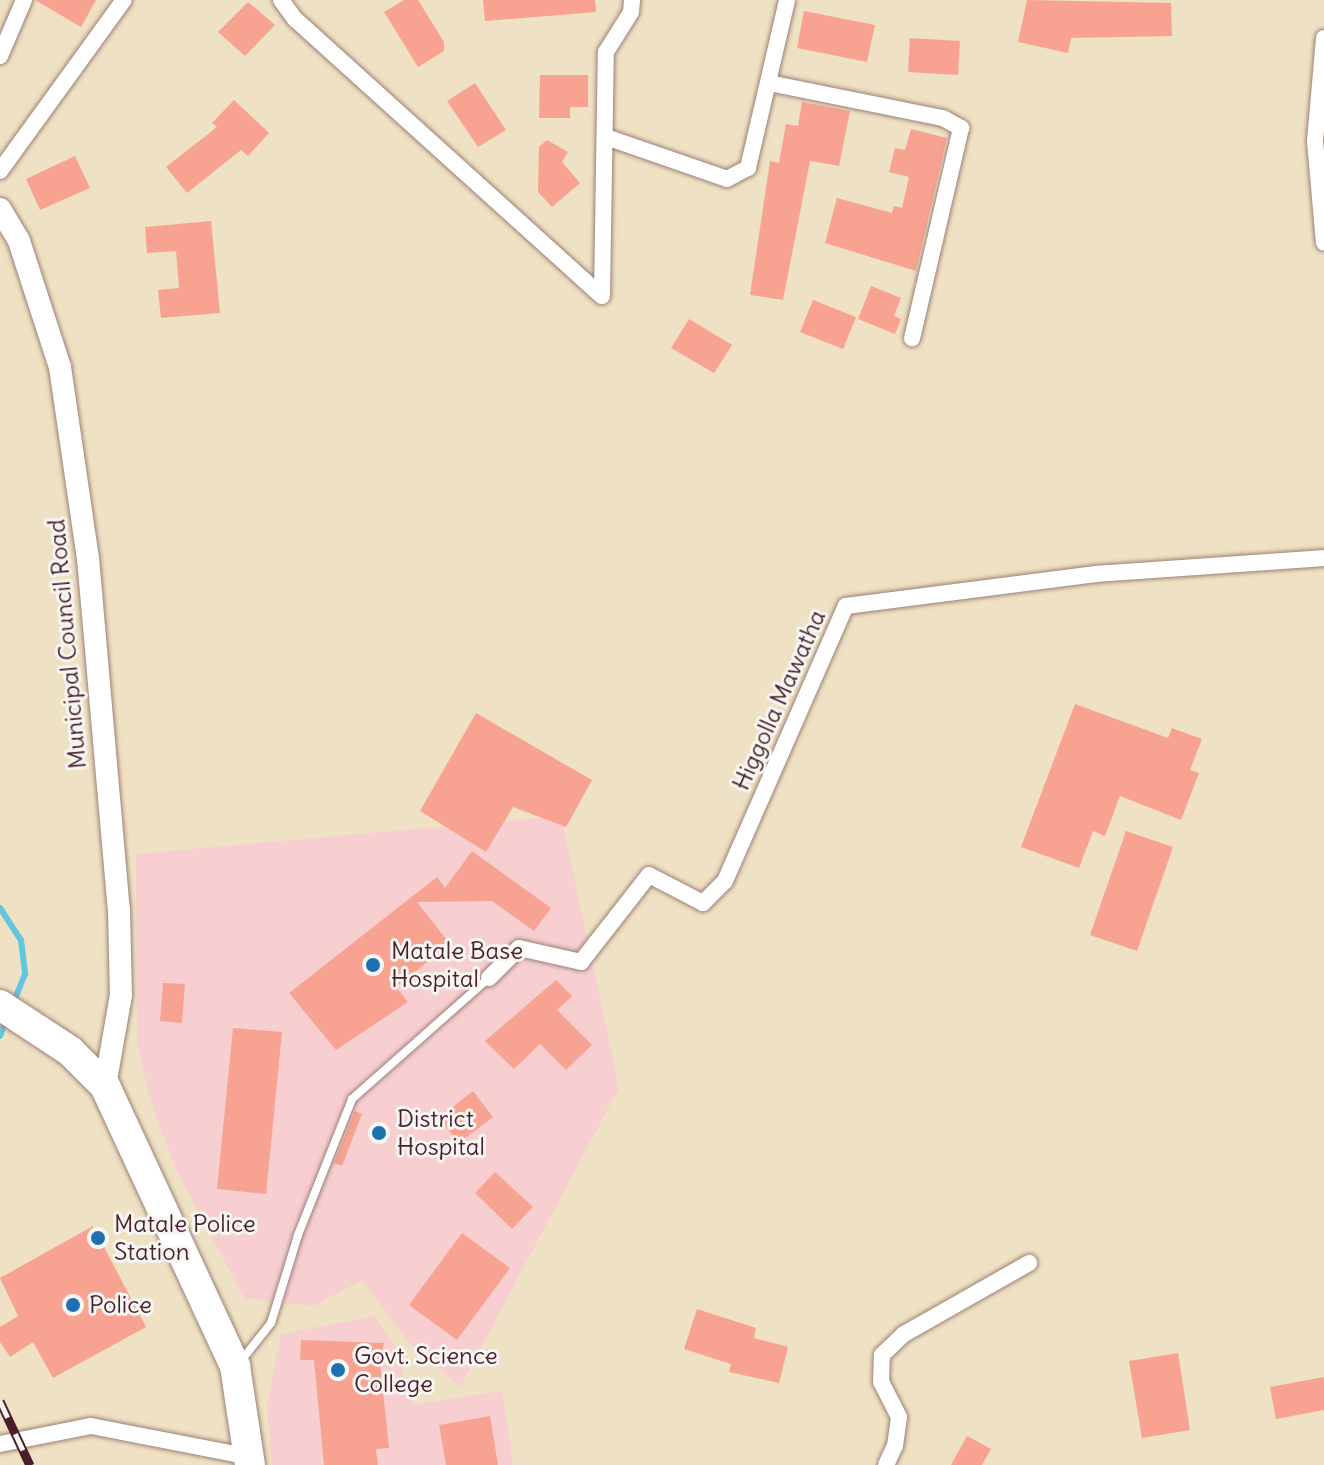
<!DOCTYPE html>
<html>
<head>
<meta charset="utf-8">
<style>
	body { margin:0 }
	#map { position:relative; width:1324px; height:1465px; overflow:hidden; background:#efe1c3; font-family:Delius,sans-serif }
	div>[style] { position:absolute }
	.built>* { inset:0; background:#f7cfd1 }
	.stream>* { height:6px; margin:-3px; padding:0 3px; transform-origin:3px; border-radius:3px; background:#61c7de }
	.building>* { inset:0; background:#f8a391 }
	.roads { filter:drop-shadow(0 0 2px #9c8077) drop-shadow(0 0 2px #9c8077) }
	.lane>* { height:8px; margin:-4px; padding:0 4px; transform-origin:4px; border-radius:4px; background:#fff }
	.street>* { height:16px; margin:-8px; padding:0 8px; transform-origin:8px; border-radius:8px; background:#fff }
	.secondary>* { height:22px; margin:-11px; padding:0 11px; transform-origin:11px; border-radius:11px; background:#fff }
	.highway>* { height:30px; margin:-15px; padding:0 15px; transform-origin:15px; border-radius:15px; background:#fff }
	.rail>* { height:9px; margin-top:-4.5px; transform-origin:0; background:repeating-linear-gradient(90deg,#f6f6f2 0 18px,#4a1f2b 0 36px); box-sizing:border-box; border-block:2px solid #4a1f2b }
	.dots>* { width:22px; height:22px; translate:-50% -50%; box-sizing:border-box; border:4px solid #f6f6f2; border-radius:50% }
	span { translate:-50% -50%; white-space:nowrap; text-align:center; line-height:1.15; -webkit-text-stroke:6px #f6f6f2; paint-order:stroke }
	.street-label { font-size:24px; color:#4a1f2b }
	.poi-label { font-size:24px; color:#4a1f2b }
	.left { translate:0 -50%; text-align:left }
</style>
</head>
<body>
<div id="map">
	<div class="built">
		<div style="clip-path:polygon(561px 816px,619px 1088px,460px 1387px,407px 1340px,362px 1280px,314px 1306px,244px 1298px,176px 1170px,149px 1096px,137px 1041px,136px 854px)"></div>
		<div style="clip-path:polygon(375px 1316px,397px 1349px,412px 1405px,502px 1391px,513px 1465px,272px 1465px,267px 1405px,281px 1334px)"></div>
	</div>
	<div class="stream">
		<div style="left:0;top:908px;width:38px;rotate:57deg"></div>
		<div style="left:21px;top:940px;width:34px;rotate:83deg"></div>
		<div style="left:25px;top:974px;width:32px;rotate:112deg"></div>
		<div style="left:0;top:1036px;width:19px;rotate:-69deg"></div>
	</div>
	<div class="building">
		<div style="clip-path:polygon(35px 0,96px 0,81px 27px)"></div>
		<div style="clip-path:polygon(404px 0,418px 0,444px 42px,444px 51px,418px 67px,384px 12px)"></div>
		<div style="clip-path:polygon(483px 0,595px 0,596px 12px,485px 21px)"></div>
		<div style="clip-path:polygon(1027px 0,1171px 3px,1172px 36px,1071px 38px,1068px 53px,1018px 42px)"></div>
		<div style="clip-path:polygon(248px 2px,275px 25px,245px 56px,218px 32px)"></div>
		<div style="clip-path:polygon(804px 11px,875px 25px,867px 62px,797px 48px)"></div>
		<div style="clip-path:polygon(910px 38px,960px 41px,958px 75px,908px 72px)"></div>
		<div style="clip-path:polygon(540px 75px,588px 75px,588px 107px,570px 107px,570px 118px,539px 118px)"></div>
		<div style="clip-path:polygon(475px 83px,506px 130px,478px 147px,447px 101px)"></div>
		<div style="clip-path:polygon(234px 100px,269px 133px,248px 156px,241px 150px,187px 193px,166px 167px,217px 127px,212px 123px)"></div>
		<div style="clip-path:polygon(802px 102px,850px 111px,839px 166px,810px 161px,783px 300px,750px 295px,770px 161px,779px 163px,786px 124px,798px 126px)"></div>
		<div style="clip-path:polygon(911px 129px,947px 138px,916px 271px,825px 243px,837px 198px,892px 213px,894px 206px,902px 208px,909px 177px,889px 172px,895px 148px,905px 150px)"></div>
		<div style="clip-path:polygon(547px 140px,568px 152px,562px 162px,580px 183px,552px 207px,538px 192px,539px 147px)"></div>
		<div style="clip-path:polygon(75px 156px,90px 188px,40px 210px,26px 179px)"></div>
		<div style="clip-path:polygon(211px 221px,220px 313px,161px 318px,158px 290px,179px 288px,176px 251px,147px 253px,145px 227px)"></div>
		<div style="clip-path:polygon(871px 286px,901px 298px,894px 316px,901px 319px,895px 334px,858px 319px)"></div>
		<div style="clip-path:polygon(813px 300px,856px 317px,843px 349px,800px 332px)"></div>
		<div style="clip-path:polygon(689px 319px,732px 345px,714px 373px,671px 348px)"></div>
		<div style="clip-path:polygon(1075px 704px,1168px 738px,1172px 728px,1202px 739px,1190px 770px,1199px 773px,1181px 820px,1120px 796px,1105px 836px,1093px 831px,1079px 868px,1021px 847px)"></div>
		<div style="clip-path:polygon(476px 713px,592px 780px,566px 827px,513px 807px,486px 852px,420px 811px)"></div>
		<div style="clip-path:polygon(1126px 831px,1173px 847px,1137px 951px,1090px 935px)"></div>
		<div style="clip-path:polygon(472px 851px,551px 908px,534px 931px,492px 901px,417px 902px,450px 944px,396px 987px,408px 1002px,336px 1050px,289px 993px,437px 877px,445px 888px)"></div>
		<div style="clip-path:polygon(556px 980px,572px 996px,557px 1010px,592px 1045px,566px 1070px,540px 1044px,514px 1069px,485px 1041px)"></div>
		<div style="clip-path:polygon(163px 983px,185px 984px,182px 1023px,160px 1021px)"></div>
		<div style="clip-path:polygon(233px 1028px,282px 1032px,266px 1194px,217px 1189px)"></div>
		<div style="clip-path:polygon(473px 1091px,493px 1117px,459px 1143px,439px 1118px)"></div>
		<div style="clip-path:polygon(355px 1111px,362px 1114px,342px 1166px,334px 1163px)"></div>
		<div style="clip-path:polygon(495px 1172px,533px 1207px,512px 1229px,475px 1193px)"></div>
		<div style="clip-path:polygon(93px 1226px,146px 1327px,53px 1378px,33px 1342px,10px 1357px,0 1342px,0 1327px,18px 1316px,0 1278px)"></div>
		<div style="clip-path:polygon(462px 1233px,510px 1268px,457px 1340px,409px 1305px)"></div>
		<div style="clip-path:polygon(697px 1309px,756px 1328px,754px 1338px,788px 1347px,779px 1383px,729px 1372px,731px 1364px,684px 1349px)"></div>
		<div style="clip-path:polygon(301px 1340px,384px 1343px,380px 1362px,389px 1448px,376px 1449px,378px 1465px,324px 1465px,314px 1360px,300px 1360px)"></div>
		<div style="clip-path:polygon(1178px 1353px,1190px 1430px,1142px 1438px,1129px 1361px)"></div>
		<div style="clip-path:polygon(1324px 1377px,1324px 1410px,1276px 1419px,1270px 1387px)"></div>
		<div style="clip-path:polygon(490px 1416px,498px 1465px,446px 1465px,439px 1425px)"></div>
		<div style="clip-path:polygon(967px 1436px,991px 1449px,982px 1465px,951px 1465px)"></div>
	</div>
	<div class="roads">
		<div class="lane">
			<div style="left:240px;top:1362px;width:50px;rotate:-51.5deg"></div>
			<div style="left:271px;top:1323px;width:92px;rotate:-72.9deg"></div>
			<div style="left:298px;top:1235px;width:146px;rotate:-68.3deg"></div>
			<div style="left:352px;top:1099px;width:183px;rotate:-41.5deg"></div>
		</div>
		<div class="street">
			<div style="left:281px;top:0;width:24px;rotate:54deg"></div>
			<div style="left:295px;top:19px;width:413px;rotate:42.1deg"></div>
			<div style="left:1324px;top:38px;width:103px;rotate:95deg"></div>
			<div style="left:1315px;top:141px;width:102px;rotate:85deg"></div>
			<div style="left:0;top:56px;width:61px;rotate:-66.8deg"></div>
			<div style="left:769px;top:83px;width:177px;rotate:11.4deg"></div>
			<div style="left:943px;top:118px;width:21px;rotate:29deg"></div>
			<div style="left:961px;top:128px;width:216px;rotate:103.1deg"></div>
			<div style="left:606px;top:137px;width:128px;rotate:19.1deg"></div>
			<div style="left:727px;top:179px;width:24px;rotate:-28deg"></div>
			<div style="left:748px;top:168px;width:172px;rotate:-76.9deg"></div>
			<div style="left:0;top:171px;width:211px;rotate:-54.1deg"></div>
			<div style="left:602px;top:296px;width:244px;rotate:-89.1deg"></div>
			<div style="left:606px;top:52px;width:47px;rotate:-58deg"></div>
			<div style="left:631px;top:12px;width:12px;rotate:-85deg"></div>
			<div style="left:489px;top:978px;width:42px;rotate:-45deg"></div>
			<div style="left:519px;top:948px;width:64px;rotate:12.7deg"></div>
			<div style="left:581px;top:962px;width:110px;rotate:-52deg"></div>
			<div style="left:649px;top:875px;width:61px;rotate:27.4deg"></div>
			<div style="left:703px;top:903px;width:31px;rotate:-45deg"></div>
			<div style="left:725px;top:881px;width:300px;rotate:-66.3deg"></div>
			<div style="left:846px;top:606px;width:252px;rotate:-7.3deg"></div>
			<div style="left:1096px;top:574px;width:229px;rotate:-4deg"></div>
			<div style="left:0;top:1444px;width:93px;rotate:-11.2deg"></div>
			<div style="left:91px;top:1426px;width:162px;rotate:11deg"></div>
			<div style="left:886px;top:1465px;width:21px;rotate:-65deg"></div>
			<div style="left:895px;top:1446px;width:29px;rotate:-82deg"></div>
			<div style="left:899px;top:1417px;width:39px;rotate:-117deg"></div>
			<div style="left:881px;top:1382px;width:27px;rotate:-88deg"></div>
			<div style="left:882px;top:1355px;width:30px;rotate:-44deg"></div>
			<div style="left:904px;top:1334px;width:144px;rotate:-29.6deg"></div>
		</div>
		<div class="secondary">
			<div style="left:0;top:209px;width:37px;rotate:59deg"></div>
			<div style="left:19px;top:241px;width:133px;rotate:72deg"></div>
			<div style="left:60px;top:367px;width:193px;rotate:81.7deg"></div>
			<div style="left:88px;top:558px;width:353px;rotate:85deg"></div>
			<div style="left:119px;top:910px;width:85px;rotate:88.7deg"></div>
			<div style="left:121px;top:995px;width:92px;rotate:100deg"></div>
		</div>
		<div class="highway">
			<div style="left:0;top:1005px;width:84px;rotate:33.3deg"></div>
			<div style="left:70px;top:1051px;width:49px;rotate:45deg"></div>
			<div style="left:105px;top:1086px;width:309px;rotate:65.1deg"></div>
			<div style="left:235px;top:1366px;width:100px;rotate:81.4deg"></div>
		</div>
	</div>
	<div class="rail">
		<div style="left:0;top:1401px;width:71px;rotate:64.9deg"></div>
	</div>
	<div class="dots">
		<div style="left:373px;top:965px;background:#1f6fb2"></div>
		<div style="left:379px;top:1133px;background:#1f6fb2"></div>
		<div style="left:98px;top:1238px;background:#1f6fb2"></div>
		<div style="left:73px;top:1305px;background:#1f6fb2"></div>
		<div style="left:338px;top:1370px;background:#1f6fb2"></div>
	</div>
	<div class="street-label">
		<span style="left:67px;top:644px;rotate:-95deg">Municipal Council Road</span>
		<span style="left:779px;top:700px;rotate:-66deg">Higgolla Mawatha</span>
	</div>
	<div class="poi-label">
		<span class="left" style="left:391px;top:965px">Matale Base<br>Hospital</span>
		<span class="left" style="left:397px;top:1133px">District<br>Hospital</span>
		<span class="left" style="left:114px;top:1238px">Matale Police<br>Station</span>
		<span class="left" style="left:89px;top:1305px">Police</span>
		<span class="left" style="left:354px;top:1370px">Govt. Science<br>College</span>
	</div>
</div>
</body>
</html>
